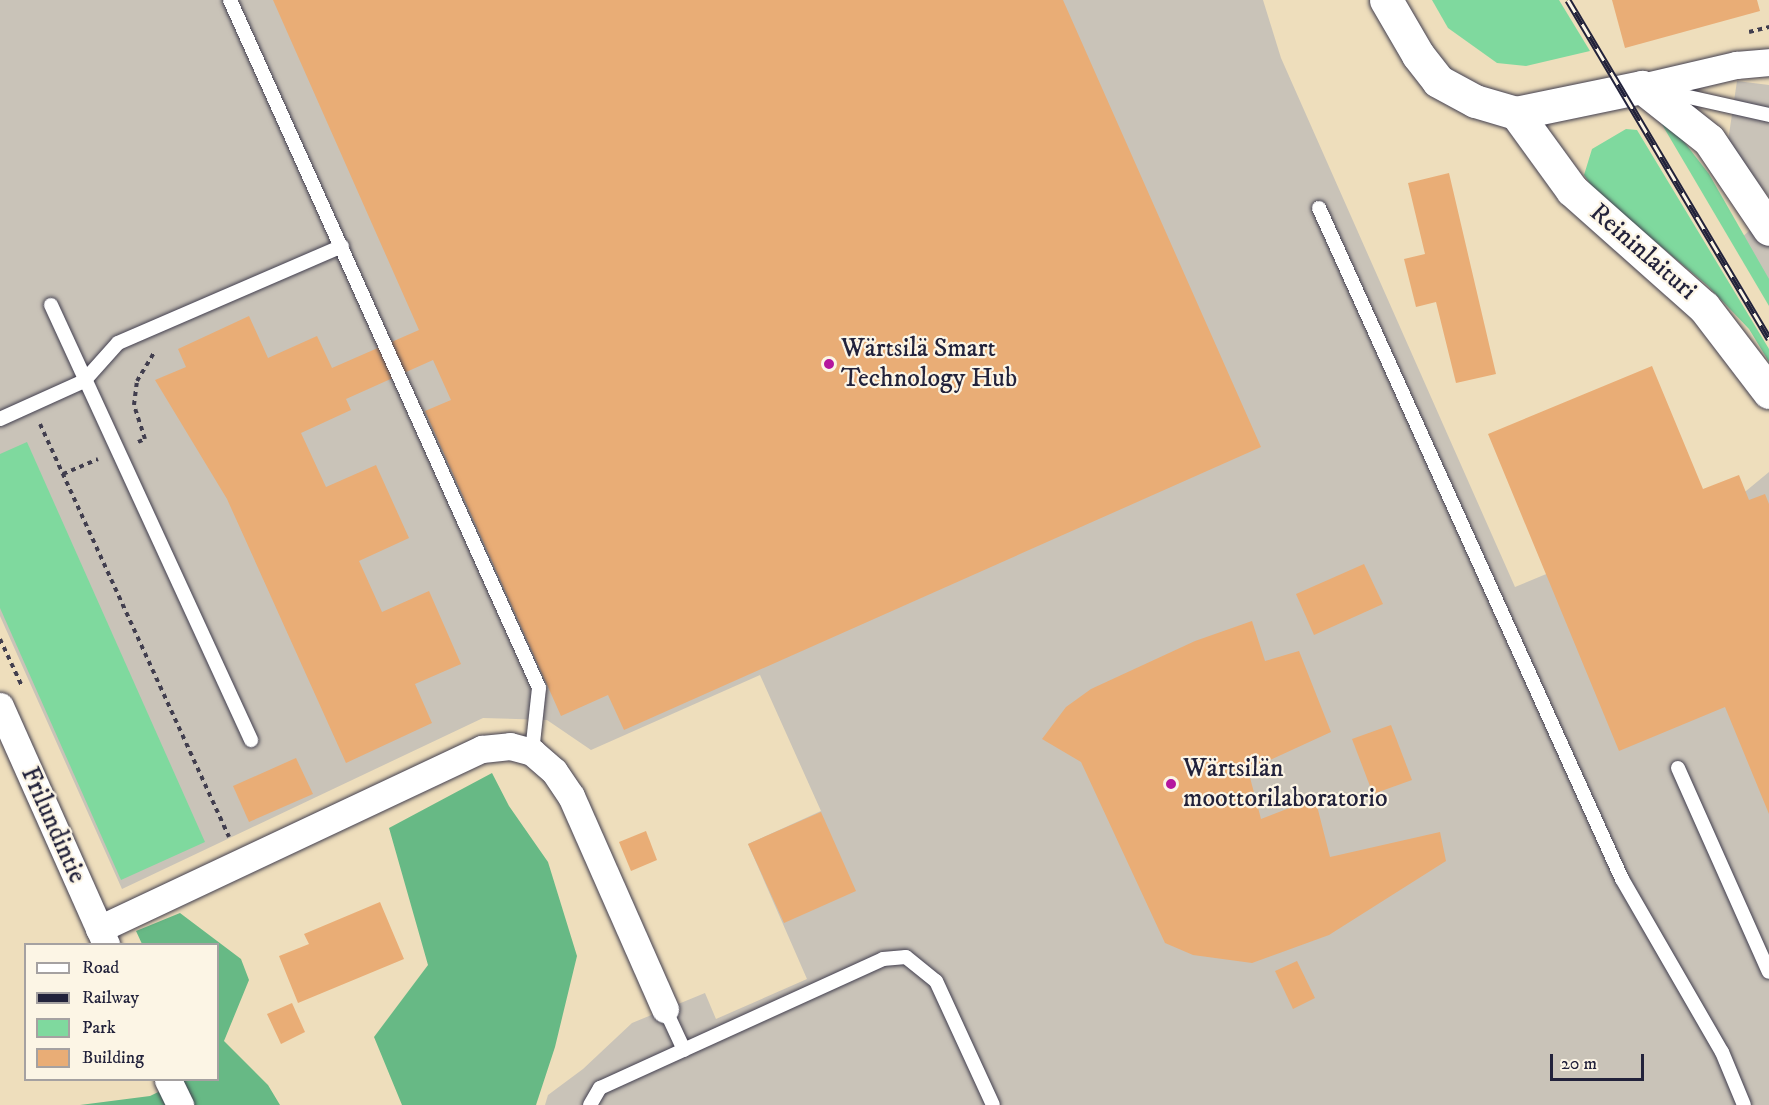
<!DOCTYPE html>
<html>
<head>
<meta charset="utf-8">
<style>
	body { margin:0 }
	#map { position:relative; width:1769px; height:1105px; overflow:hidden; background:#eedebc; font-family:"IM FELL DW Pica",serif }
	div>[style] { position:absolute }
	.industrial>* { inset:0; background:#c9c3b8 }
	.green>* { inset:0; background:#7fd99e }
	.forest>* { inset:0; background:#67b985 }
	.building>* { inset:0; background:#e9ad76 }
	.path>* { height:4px; margin-top:-2px; transform-origin:0; background:repeating-linear-gradient(90deg,#413e4e 0 4.5px,transparent 0 9px) }
	.roads { filter:drop-shadow(0 0 2px #413e4e) drop-shadow(0 0 2px #413e4e) }
	.service>* { height:14px; margin:-7px; padding:0 7px; transform-origin:7px; border-radius:7px; background:#fff }
	.minor>* { height:27px; margin:-13.5px; padding:0 13.5px; transform-origin:13.5px; border-radius:13.5px; background:#fff }
	.primary>* { height:33px; margin:-16.5px; padding:0 16.5px; transform-origin:16.5px; border-radius:16.5px; background:#fff }
	.rail>* { height:7px; margin-top:-3.5px; transform-origin:0; background:repeating-linear-gradient(90deg,#fcf5e5 0 14px,#22223b 0 28px); box-sizing:border-box; border-block:2px solid #22223b }
	.dots>* { width:16px; height:16px; translate:-50% -50%; box-sizing:border-box; border:3px solid #fcf5e5; border-radius:50% }
	span { translate:-50% -50%; white-space:nowrap; text-align:center; line-height:1.15; -webkit-text-stroke:4.5px #fcf5e5; paint-order:stroke }
	.street-label { font-size:26px; color:#22223b }
	.poi-label { font-size:26px; color:#22223b }
	.left { translate:0 -50%; text-align:left }
	.legend { position:absolute; left:24px; top:943px; width:195px; height:138px; box-sizing:border-box; background:#fcf5e5; border:2px solid #a5a1a1; margin:0; padding:8px 10px; list-style:none; font-size:18px; color:#22223b }
	.legend li { display:flex; align-items:center; gap:12px; height:30px }
	.legend b { width:30px; border:2px solid #a5a1a1 }
	.scale { position:absolute; left:1550px; top:1054px; width:94px; height:27px; box-sizing:border-box; border:3px solid #22223b; border-top:0; padding-left:8px; font-size:18px; line-height:21px; white-space:nowrap; color:#22223b; -webkit-text-stroke:4px #fcf5e5; paint-order:stroke }
</style>
</head>
<body>
<div id="map">
	<div class="industrial">
		<div style="clip-path:polygon(0 0,1263px 0,1281px 58px,1515px 587px,1746px 491px,1769px 472px,1769px 1105px,545px 1105px,548px 1095px,583px 1069px,632px 1023px,705px 993px,716px 1019px,807px 979px,748px 844px,821px 811px,760px 675px,591px 750px,547px 720px,483px 718px,122px 889px,0 616px)"></div>
		<div style="clip-path:polygon(1737px 81px,1769px 85px,1769px 197px,1728px 141px)"></div>
		<div style="clip-path:polygon(1769px 207px,1769px 297px,1735px 243px,1762px 220px)"></div>
	</div>
	<div class="green">
		<div style="clip-path:polygon(1432px 0,1559px 0,1590px 51px,1526px 66px,1497px 63px,1448px 28px)"></div>
		<div style="clip-path:polygon(1657px 116px,1678px 134px,1709px 174px,1769px 279px,1769px 306px)"></div>
		<div style="clip-path:polygon(1626px 129px,1637px 130px,1769px 349px,1769px 362px,1749px 329px,1708px 286px,1595px 191px,1584px 175px,1592px 149px)"></div>
		<div style="clip-path:polygon(27px 442px,205px 842px,121px 880px,0 608px,0 454px)"></div>
	</div>
	<div class="forest">
		<div style="clip-path:polygon(492px 773px,509px 806px,548px 862px,577px 956px,555px 1047px,536px 1105px,402px 1105px,374px 1037px,428px 965px,389px 828px)"></div>
		<div style="clip-path:polygon(180px 913px,241px 959px,249px 980px,224px 1041px,268px 1085px,280px 1105px,80px 1105px,150px 1096px,183px 1080px,218px 1080px,218px 944px,142px 944px,136px 931px)"></div>
	</div>
	<div class="building">
		<div style="clip-path:polygon(273px 0,1063px 0,1261px 447px,624px 730px,608px 695px,561px 716px,425px 411px,451px 400px,433px 360px,346px 399px,351px 410px,301px 433px,326px 487px,376px 465px,409px 538px,359px 561px,382px 612px,429px 591px,461px 664px,415px 684px,432px 723px,346px 763px,227px 499px,155px 380px,186px 367px,178px 349px,249px 316px,268px 358px,317px 336px,332px 368px,419px 330px)"></div>
		<div style="clip-path:polygon(1612px 0,1757px 0,1760px 11px,1625px 48px)"></div>
		<div style="clip-path:polygon(1449px 173px,1496px 374px,1456px 383px,1436px 302px,1416px 307px,1404px 259px,1425px 254px,1408px 183px)"></div>
		<div style="clip-path:polygon(1652px 366px,1703px 489px,1739px 475px,1749px 500px,1765px 494px,1769px 504px,1769px 814px,1725px 707px,1619px 751px,1488px 434px)"></div>
		<div style="clip-path:polygon(1364px 564px,1383px 604px,1314px 635px,1296px 594px)"></div>
		<div style="clip-path:polygon(1252px 621px,1265px 661px,1299px 651px,1331px 732px,1248px 770px,1261px 819px,1315px 798px,1330px 857px,1440px 832px,1446px 861px,1329px 935px,1252px 963px,1193px 955px,1165px 943px,1081px 762px,1042px 739px,1066px 707px,1091px 689px,1195px 641px)"></div>
		<div style="clip-path:polygon(1391px 725px,1412px 780px,1373px 794px,1352px 739px)"></div>
		<div style="clip-path:polygon(296px 758px,313px 794px,249px 822px,233px 786px)"></div>
		<div style="clip-path:polygon(821px 812px,856px 891px,784px 923px,748px 844px)"></div>
		<div style="clip-path:polygon(646px 831px,657px 860px,631px 871px,619px 842px)"></div>
		<div style="clip-path:polygon(380px 902px,404px 959px,298px 1003px,279px 956px,309px 944px,304px 934px)"></div>
		<div style="clip-path:polygon(1297px 961px,1315px 998px,1293px 1009px,1275px 971px)"></div>
		<div style="clip-path:polygon(292px 1003px,305px 1032px,281px 1044px,267px 1014px)"></div>
	</div>
	<div class="path">
		<div style="left:1749px;top:32px;width:21px;rotate:-14deg"></div>
		<div style="left:40px;top:424px;width:454px;rotate:65.4deg"></div>
		<div style="left:138px;top:442px;width:8px;rotate:-23deg"></div>
		<div style="left:145px;top:439px;width:36px;rotate:-108deg"></div>
		<div style="left:134px;top:405px;width:24px;rotate:-83deg"></div>
		<div style="left:137px;top:381px;width:33px;rotate:-59deg"></div>
		<div style="left:63px;top:474px;width:38px;rotate:-23deg"></div>
		<div style="left:0;top:639px;width:50px;rotate:65deg"></div>
	</div>
	<div class="roads">
		<div class="service">
			<div style="left:230px;top:0;width:754px;rotate:65.81deg"></div>
			<div style="left:539px;top:688px;width:64px;rotate:96.2deg"></div>
			<div style="left:1662px;top:91px;width:110px;rotate:12.6deg"></div>
			<div style="left:1319px;top:208px;width:736px;rotate:65.7deg"></div>
			<div style="left:1622px;top:879px;width:200px;rotate:60deg"></div>
			<div style="left:1722px;top:1052px;width:57px;rotate:67.5deg"></div>
			<div style="left:51px;top:305px;width:479px;rotate:65.3deg"></div>
			<div style="left:0;top:419px;width:92px;rotate:-24.3deg"></div>
			<div style="left:84px;top:381px;width:51px;rotate:-48.2deg"></div>
			<div style="left:118px;top:343px;width:244px;rotate:-23.4deg"></div>
			<div style="left:1678px;top:768px;width:223px;rotate:66deg"></div>
			<div style="left:665px;top:1009px;width:45px;rotate:65.1deg"></div>
			<div style="left:590px;top:1105px;width:20px;rotate:-60deg"></div>
			<div style="left:600px;top:1088px;width:311px;rotate:-24.5deg"></div>
			<div style="left:883px;top:959px;width:23px;rotate:-5deg"></div>
			<div style="left:906px;top:957px;width:38px;rotate:39deg"></div>
			<div style="left:936px;top:981px;width:136px;rotate:65.3deg"></div>
		</div>
		<div class="minor">
			<div style="left:1642px;top:87px;width:97px;rotate:-13.2deg"></div>
			<div style="left:1736px;top:65px;width:33px;rotate:-5deg"></div>
			<div style="left:0;top:706px;width:261px;rotate:66deg"></div>
			<div style="left:99px;top:929px;width:423px;rotate:-25.2deg"></div>
			<div style="left:482px;top:749px;width:28px;rotate:-6deg"></div>
			<div style="left:510px;top:746px;width:23px;rotate:15deg"></div>
			<div style="left:532px;top:752px;width:29px;rotate:41deg"></div>
			<div style="left:554px;top:771px;width:30px;rotate:56deg"></div>
			<div style="left:571px;top:796px;width:233px;rotate:66.2deg"></div>
			<div style="left:168px;top:1080px;width:28px;rotate:64deg"></div>
		</div>
		<div class="primary">
			<div style="left:1386px;top:0;width:64px;rotate:59.8deg"></div>
			<div style="left:1418px;top:55px;width:33px;rotate:52deg"></div>
			<div style="left:1438px;top:81px;width:42px;rotate:28.4deg"></div>
			<div style="left:1475px;top:101px;width:43px;rotate:16.3deg"></div>
			<div style="left:1516px;top:113px;width:129px;rotate:-11.7deg"></div>
			<div style="left:1642px;top:87px;width:85px;rotate:38.3deg"></div>
			<div style="left:1709px;top:140px;width:107px;rotate:56deg"></div>
			<div style="left:1516px;top:113px;width:95px;rotate:54deg"></div>
			<div style="left:1572px;top:190px;width:176px;rotate:41.6deg"></div>
			<div style="left:1704px;top:307px;width:107px;rotate:52.6deg"></div>
		</div>
	</div>
	<div class="rail">
		<div style="left:1568px;top:0;width:394px;rotate:59.3deg"></div>
	</div>
	<div class="dots">
		<div style="left:829px;top:364px;background:#b5179e"></div>
		<div style="left:1171px;top:784px;background:#b5179e"></div>
	</div>
	<div class="street-label">
		<span style="left:1643px;top:252px;rotate:41deg">Reininlaituri</span>
		<span style="left:53px;top:825px;rotate:66deg">Frilundintie</span>
	</div>
	<div class="poi-label">
		<span class="left" style="left:841px;top:364px">Wärtsilä Smart<br>Technology Hub</span>
		<span class="left" style="left:1183px;top:784px">Wärtsilän<br>moottorilaboratorio</span>
	</div>
	<ul class="legend">
	<li><b style="height:8px;background:#fff"></b>Road</li>
	<li><b style="height:8px;background:#22223b"></b>Railway</li>
	<li><b style="height:16px;background:#7fd99e"></b>Park</li>
	<li><b style="height:16px;background:#e9ad76"></b>Building</li>
	</ul>
	<div class="scale">20 m</div>
</div>
</body>
</html>
